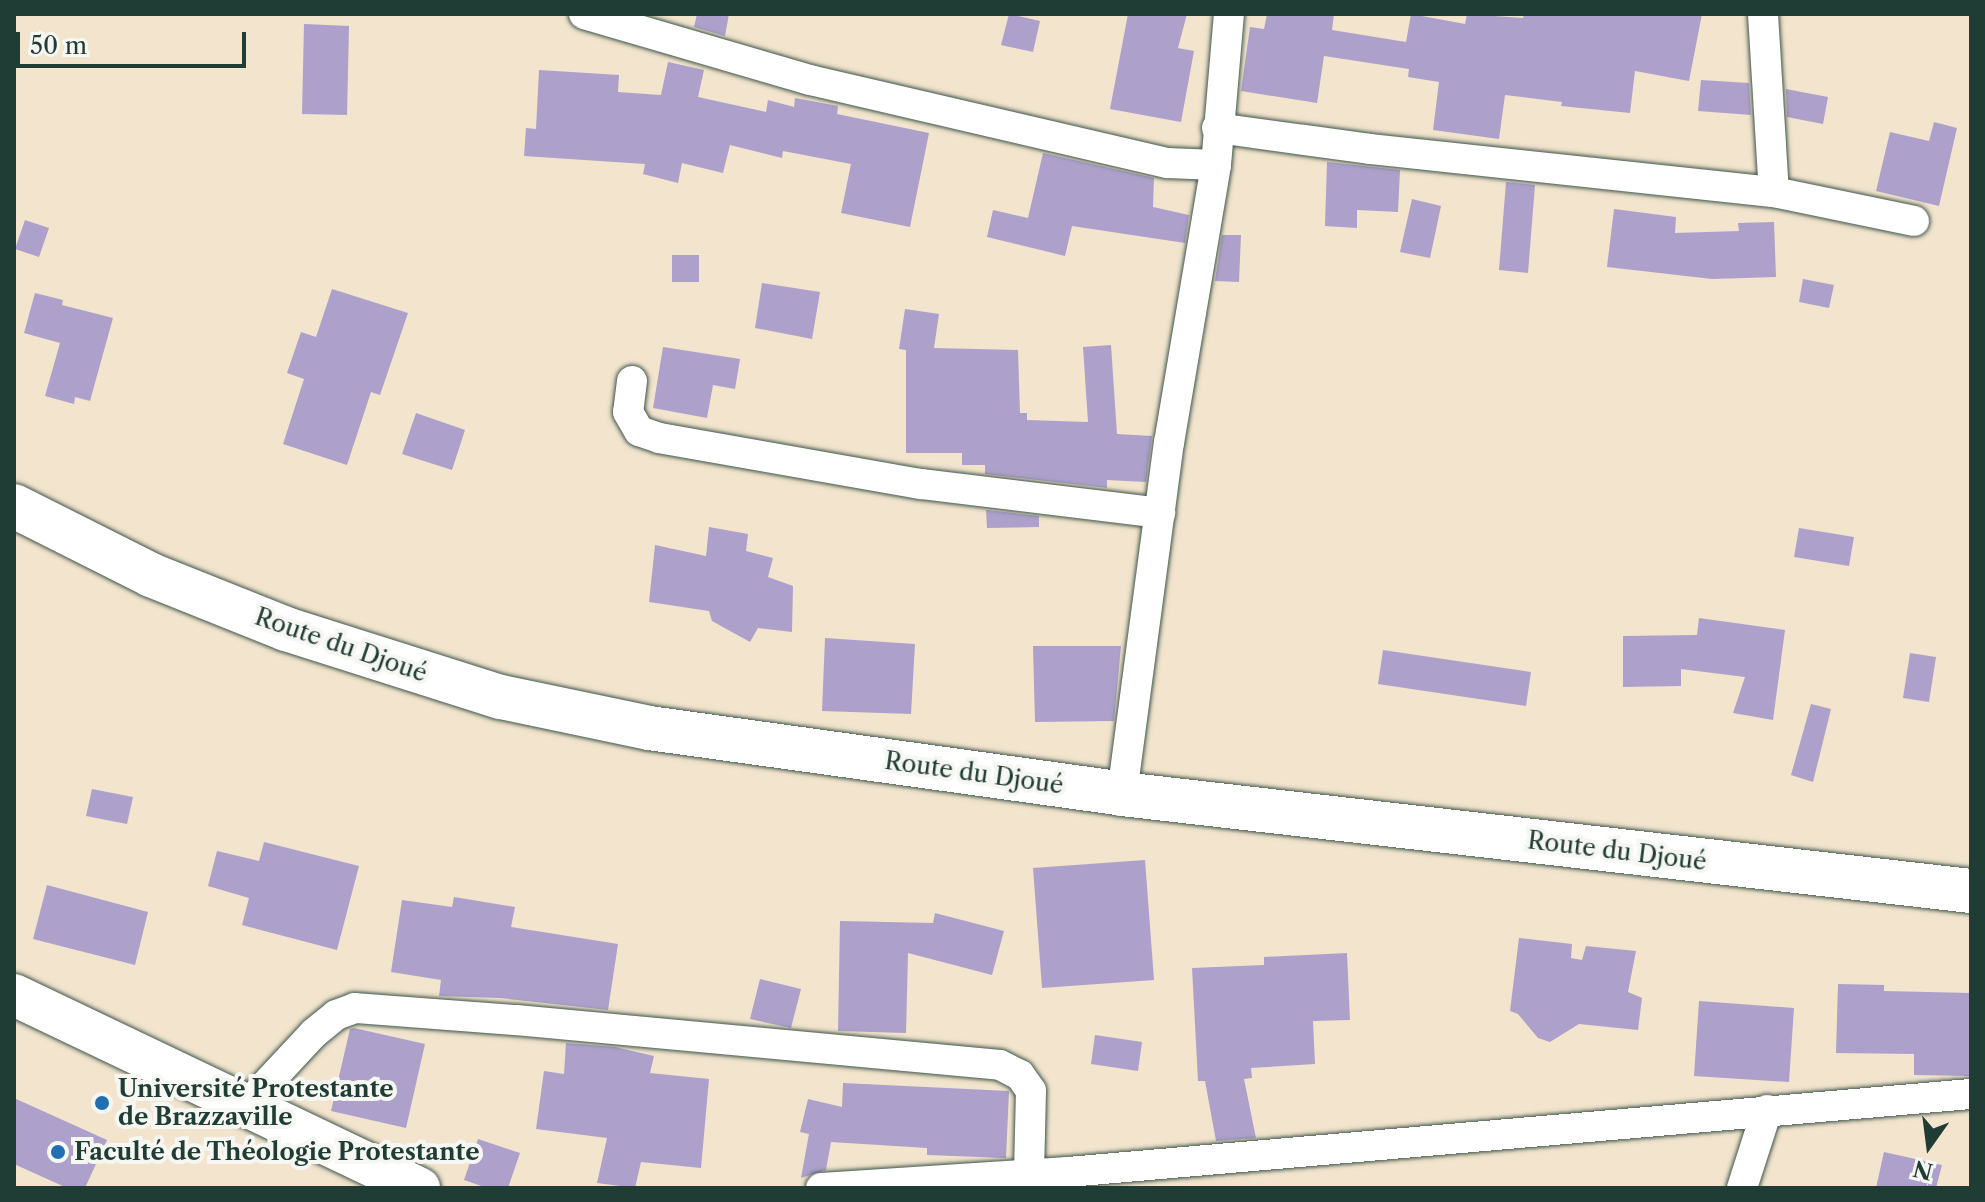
<!DOCTYPE html>
<html>
<head>
<meta charset="utf-8">
<style>
	body { margin:0 }
	#map { position:relative; width:1985px; height:1202px; overflow:hidden; background:#f2e4cd; font-family:"Libre Caslon Text",serif }
	div>[style] { position:absolute }
	.building>* { inset:0; background:#ada1cb }
	.roads { filter:drop-shadow(0 0 2px #3f564b) drop-shadow(0 0 2px #3f564b) }
	.street>* { height:30px; margin:-15px; padding:0 15px; transform-origin:15px; border-radius:15px; background:#fff }
	.secondary>* { height:42px; margin:-21px; padding:0 21px; transform-origin:21px; border-radius:21px; background:#fff }
	.primary>* { height:44px; margin:-22px; padding:0 22px; transform-origin:22px; border-radius:22px; background:#fff }
	.dots>* { width:22px; height:22px; translate:-50% -50%; box-sizing:border-box; border:4px solid #f6f6f2; border-radius:50% }
	span { translate:-50% -50%; white-space:nowrap; text-align:center; line-height:1.15; -webkit-text-stroke:8px #f6f6f2; paint-order:stroke }
	.street-label { font-size:24px; color:#1f3d34 }
	.poi-label { font-size:24px; color:#1f3d34; font-weight:700 }
	.left { translate:0 -50%; text-align:left }
	.frame { position:absolute; inset:0; border:16px solid #1f3d34; pointer-events:none }
	.north { position:absolute; left:1889px; top:1106px; width:80px; height:80px; -webkit-text-stroke:6px #f6f6f2; paint-order:stroke; rotate:194deg; font-size:22px; font-weight:700; line-height:32px; text-align:center; color:#1f3d34 }
	.north::after { content:''; display:block; margin:auto; width:28px; height:36px; background:#1f3d34; clip-path:polygon(50% 0,100% 100%,50% 72%,0 100%) }
	.scale { position:absolute; left:16px; top:32px; width:230px; height:36px; box-sizing:border-box; border:4px solid #1f3d34; border-top:0; padding-left:10px; font-size:24px; line-height:28px; white-space:nowrap; color:#1f3d34; -webkit-text-stroke:6px #f6f6f2; paint-order:stroke }
</style>
</head>
<body>
<div id="map">
	<div class="building">
		<div style="clip-path:polygon(697px 14px,729px 14px,725px 36px,694px 27px)"></div>
		<div style="clip-path:polygon(1009px 14px,1040px 21px,1033px 52px,1001px 45px)"></div>
		<div style="clip-path:polygon(1128px 14px,1187px 14px,1178px 48px,1194px 51px,1181px 122px,1110px 109px)"></div>
		<div style="clip-path:polygon(1267px 14px,1334px 14px,1332px 30px,1406px 42px,1411px 14px,1465px 24px,1467px 14px,1523px 18px,1524px 14px,1702px 14px,1689px 81px,1635px 71px,1630px 113px,1561px 106px,1562px 102px,1505px 95px,1499px 139px,1433px 130px,1439px 82px,1408px 77px,1409px 69px,1324px 56px,1317px 103px,1241px 91px,1250px 27px,1264px 29px)"></div>
		<div style="clip-path:polygon(304px 24px,349px 26px,347px 115px,302px 114px)"></div>
		<div style="clip-path:polygon(668px 62px,704px 70px,698px 97px,766px 112px,768px 100px,794px 107px,795px 98px,838px 106px,837px 114px,929px 133px,910px 227px,841px 213px,851px 164px,783px 151px,782px 158px,730px 145px,723px 173px,682px 163px,678px 183px,643px 174px,645px 164px,524px 156px,526px 128px,536px 129px,539px 70px,619px 75px,618px 92px,661px 95px)"></div>
		<div style="clip-path:polygon(1701px 80px,1749px 83px,1751px 115px,1698px 111px)"></div>
		<div style="clip-path:polygon(1786px 89px,1828px 97px,1823px 124px,1787px 117px)"></div>
		<div style="clip-path:polygon(1934px 122px,1957px 128px,1939px 206px,1876px 191px,1890px 132px,1929px 141px)"></div>
		<div style="clip-path:polygon(1043px 153px,1154px 178px,1153px 207px,1189px 215px,1185px 243px,1072px 226px,1065px 256px,987px 237px,993px 210px,1028px 218px)"></div>
		<div style="clip-path:polygon(1327px 162px,1400px 170px,1398px 212px,1357px 210px,1357px 228px,1325px 226px)"></div>
		<div style="clip-path:polygon(1506px 182px,1535px 185px,1528px 273px,1499px 270px)"></div>
		<div style="clip-path:polygon(1412px 199px,1441px 206px,1430px 258px,1400px 252px)"></div>
		<div style="clip-path:polygon(1614px 209px,1676px 217px,1675px 233px,1739px 231px,1738px 223px,1774px 222px,1776px 277px,1712px 279px,1607px 267px)"></div>
		<div style="clip-path:polygon(25px 220px,49px 228px,39px 257px,15px 249px)"></div>
		<div style="clip-path:polygon(1222px 235px,1241px 235px,1239px 282px,1215px 281px)"></div>
		<div style="clip-path:polygon(672px 255px,699px 255px,699px 282px,672px 282px)"></div>
		<div style="clip-path:polygon(1803px 279px,1834px 285px,1829px 308px,1799px 302px)"></div>
		<div style="clip-path:polygon(762px 283px,820px 292px,812px 339px,755px 328px)"></div>
		<div style="clip-path:polygon(332px 289px,408px 313px,380px 395px,371px 392px,347px 465px,283px 444px,304px 379px,287px 373px,301px 332px,316px 337px)"></div>
		<div style="clip-path:polygon(35px 293px,63px 300px,62px 305px,113px 318px,90px 401px,75px 397px,74px 404px,45px 396px,60px 343px,24px 333px)"></div>
		<div style="clip-path:polygon(905px 309px,939px 314px,934px 348px,1018px 350px,1020px 413px,1027px 413px,1027px 420px,1088px 422px,1083px 347px,1111px 345px,1117px 434px,1152px 436px,1146px 482px,1107px 480px,1107px 488px,985px 474px,985px 465px,962px 465px,962px 453px,906px 453px,906px 350px,899px 349px)"></div>
		<div style="clip-path:polygon(663px 347px,740px 359px,735px 389px,713px 385px,707px 418px,653px 408px)"></div>
		<div style="clip-path:polygon(416px 413px,465px 430px,452px 470px,402px 454px)"></div>
		<div style="clip-path:polygon(986px 510px,1039px 516px,1039px 527px,987px 528px)"></div>
		<div style="clip-path:polygon(709px 527px,748px 534px,746px 551px,773px 558px,768px 577px,793px 586px,792px 632px,758px 628px,750px 642px,712px 621px,709px 611px,649px 602px,655px 545px,706px 556px)"></div>
		<div style="clip-path:polygon(1799px 528px,1854px 537px,1849px 566px,1794px 557px)"></div>
		<div style="clip-path:polygon(1699px 618px,1785px 630px,1773px 720px,1733px 713px,1745px 677px,1681px 669px,1681px 686px,1623px 687px,1623px 636px,1697px 635px)"></div>
		<div style="clip-path:polygon(825px 638px,915px 644px,911px 714px,822px 711px)"></div>
		<div style="clip-path:polygon(1033px 646px,1121px 646px,1114px 721px,1035px 722px)"></div>
		<div style="clip-path:polygon(1383px 650px,1531px 672px,1526px 706px,1378px 684px)"></div>
		<div style="clip-path:polygon(1910px 653px,1936px 657px,1929px 702px,1903px 698px)"></div>
		<div style="clip-path:polygon(1811px 704px,1831px 709px,1813px 782px,1791px 775px)"></div>
		<div style="clip-path:polygon(92px 789px,133px 797px,127px 824px,86px 816px)"></div>
		<div style="clip-path:polygon(264px 842px,359px 866px,337px 950px,242px 925px,249px 898px,208px 886px,217px 851px,259px 861px)"></div>
		<div style="clip-path:polygon(1145px 860px,1154px 980px,1042px 988px,1033px 868px)"></div>
		<div style="clip-path:polygon(47px 885px,148px 912px,135px 965px,33px 939px)"></div>
		<div style="clip-path:polygon(454px 897px,515px 907px,511px 927px,618px 944px,608px 1010px,500px 998px,439px 996px,441px 980px,391px 972px,402px 900px,452px 907px)"></div>
		<div style="clip-path:polygon(935px 913px,1004px 931px,992px 975px,908px 953px,906px 1033px,838px 1031px,840px 921px,933px 923px)"></div>
		<div style="clip-path:polygon(1519px 938px,1572px 944px,1571px 958px,1582px 960px,1586px 946px,1636px 951px,1628px 992px,1642px 998px,1638px 1030px,1579px 1024px,1550px 1042px,1538px 1038px,1518px 1014px,1510px 1011px)"></div>
		<div style="clip-path:polygon(1347px 953px,1350px 1020px,1313px 1021px,1315px 1064px,1251px 1068px,1252px 1078px,1244px 1079px,1256px 1138px,1216px 1141px,1205px 1081px,1198px 1081px,1192px 968px,1264px 965px,1264px 957px)"></div>
		<div style="clip-path:polygon(760px 979px,801px 989px,791px 1028px,750px 1019px)"></div>
		<div style="clip-path:polygon(1838px 984px,1884px 985px,1884px 991px,1971px 993px,1971px 1076px,1914px 1075px,1914px 1054px,1836px 1053px)"></div>
		<div style="clip-path:polygon(1699px 1001px,1794px 1008px,1789px 1082px,1694px 1076px)"></div>
		<div style="clip-path:polygon(354px 1028px,425px 1044px,406px 1128px,331px 1111px,350px 1029px)"></div>
		<div style="clip-path:polygon(1095px 1035px,1142px 1042px,1138px 1071px,1091px 1064px)"></div>
		<div style="clip-path:polygon(566px 1043px,615px 1047px,654px 1056px,650px 1073px,709px 1079px,701px 1168px,641px 1162px,635px 1188px,597px 1183px,607px 1138px,536px 1129px,544px 1071px,564px 1074px)"></div>
		<div style="clip-path:polygon(843px 1083px,1009px 1091px,1006px 1158px,927px 1155px,927px 1148px,831px 1142px,826px 1170px,801px 1178px,809px 1134px,800px 1132px,808px 1099px,842px 1107px)"></div>
		<div style="clip-path:polygon(14px 1098px,107px 1140px,85px 1188px,67px 1188px,14px 1164px)"></div>
		<div style="clip-path:polygon(478px 1139px,520px 1153px,508px 1188px,487px 1188px,464px 1180px)"></div>
		<div style="clip-path:polygon(1884px 1152px,1942px 1165px,1936px 1188px,1876px 1188px)"></div>
	</div>
	<div class="roads">
		<div class="street">
			<div style="left:584px;top:14px;width:235px;rotate:16.3deg"></div>
			<div style="left:810px;top:80px;width:367px;rotate:13.1deg"></div>
			<div style="left:1168px;top:163px;width:48px;rotate:2.4deg"></div>
			<div style="left:1763px;top:14px;width:178px;rotate:86.5deg"></div>
			<div style="left:1217px;top:128px;width:154px;rotate:7.8deg"></div>
			<div style="left:1370px;top:149px;width:406px;rotate:6.1deg"></div>
			<div style="left:1774px;top:192px;width:143px;rotate:11.7deg"></div>
			<div style="left:632px;top:381px;width:31px;rotate:97deg"></div>
			<div style="left:628px;top:412px;width:22px;rotate:60deg"></div>
			<div style="left:639px;top:431px;width:21px;rotate:19deg"></div>
			<div style="left:659px;top:438px;width:266px;rotate:10deg"></div>
			<div style="left:921px;top:484px;width:241px;rotate:6.9deg"></div>
			<div style="left:1122px;top:794px;width:354px;rotate:-82.4deg"></div>
			<div style="left:1169px;top:443px;width:282px;rotate:-80.4deg"></div>
			<div style="left:1216px;top:165px;width:152px;rotate:-85.1deg"></div>
			<div style="left:245px;top:1107px;width:101px;rotate:-47deg"></div>
			<div style="left:314px;top:1033px;width:28px;rotate:-39deg"></div>
			<div style="left:336px;top:1015px;width:20px;rotate:-20deg"></div>
			<div style="left:355px;top:1008px;width:161px;rotate:4.3deg"></div>
			<div style="left:516px;top:1020px;width:486px;rotate:5.3deg"></div>
			<div style="left:1000px;top:1065px;width:22px;rotate:27deg"></div>
			<div style="left:1020px;top:1075px;width:19px;rotate:55deg"></div>
			<div style="left:1031px;top:1091px;width:84px;rotate:91.4deg"></div>
			<div style="left:821px;top:1188px;width:248px;rotate:-3.7deg"></div>
			<div style="left:1068px;top:1172px;width:906px;rotate:-4.94deg"></div>
			<div style="left:1742px;top:1188px;width:82px;rotate:-72.2deg"></div>
		</div>
		<div class="secondary">
			<div style="left:14px;top:995px;width:449px;rotate:25.5deg"></div>
		</div>
		<div class="primary">
			<div style="left:14px;top:506px;width:153px;rotate:26.7deg"></div>
			<div style="left:151px;top:575px;width:145px;rotate:21.8deg"></div>
			<div style="left:286px;top:629px;width:225px;rotate:17.6deg"></div>
			<div style="left:501px;top:697px;width:151px;rotate:11.8deg"></div>
			<div style="left:649px;top:728px;width:478px;rotate:7.9deg"></div>
			<div style="left:1122px;top:794px;width:855px;rotate:6.52deg"></div>
		</div>
	</div>
	<div class="dots">
		<div style="left:102px;top:1103px;background:#1f6fb2"></div>
		<div style="left:58px;top:1152px;background:#1f6fb2"></div>
	</div>
	<div class="street-label">
		<span style="left:341px;top:645px;rotate:19deg">Route du Djoué</span>
		<span style="left:974px;top:773px;rotate:8deg">Route du Djoué</span>
		<span style="left:1617px;top:851px;rotate:7deg">Route du Djoué</span>
	</div>
	<div class="poi-label">
		<span class="left" style="left:118px;top:1103px">Université Protestante<br>de Brazzaville</span>
		<span class="left" style="left:74px;top:1152px">Faculté de Théologie Protestante</span>
	</div>
	<div class="frame"></div>
	<div class="north">N</div>
	<div class="scale">50 m</div>
</div>
</body>
</html>
